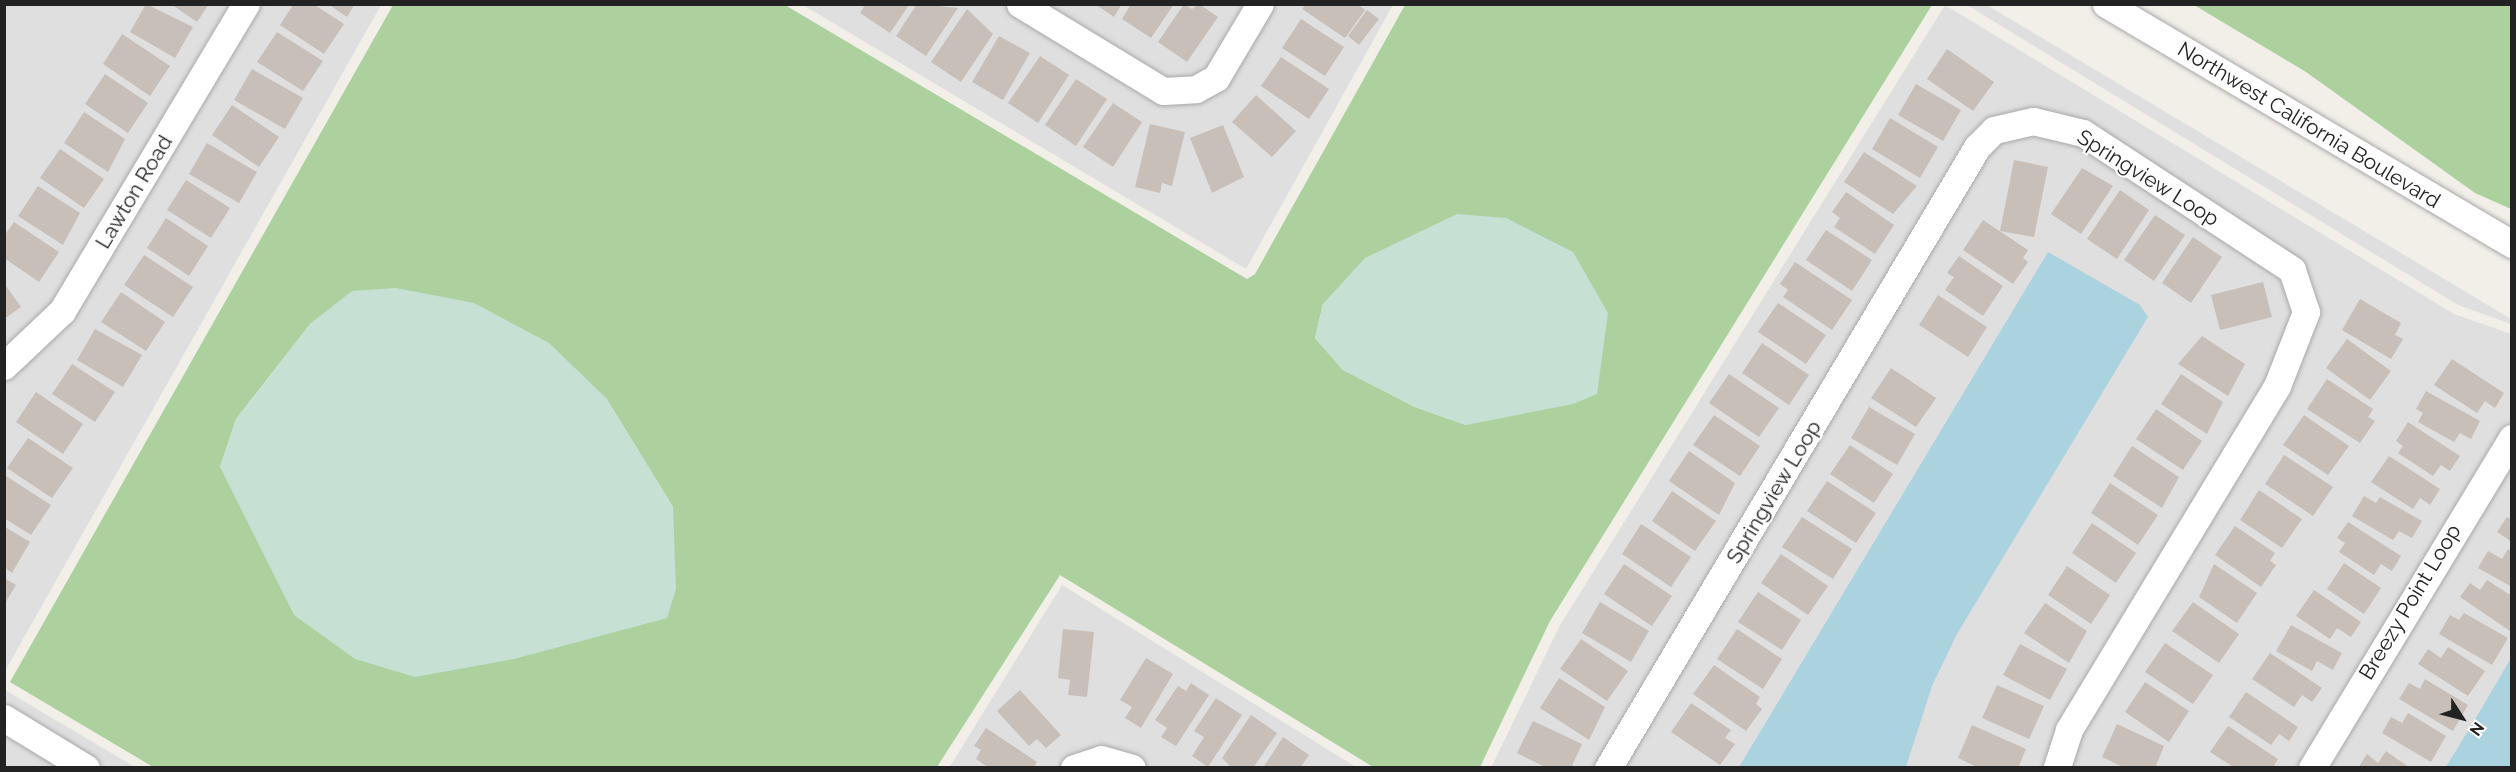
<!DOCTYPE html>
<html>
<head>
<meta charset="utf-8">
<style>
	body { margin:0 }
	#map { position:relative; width:2516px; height:772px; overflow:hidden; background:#f2efe9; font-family:Raleway,sans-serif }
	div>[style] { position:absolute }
	.residential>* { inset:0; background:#e0dfdf }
	.forest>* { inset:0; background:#add19e }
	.wetland>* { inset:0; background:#c6e0d4 }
	.water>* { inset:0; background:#aad3df }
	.building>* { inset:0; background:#c7bfb8 }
	.roads { filter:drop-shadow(0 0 2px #a9a9a9) drop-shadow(0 0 2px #a9a9a9) }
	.minor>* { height:27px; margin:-13.5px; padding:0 13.5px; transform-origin:13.5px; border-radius:13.5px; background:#fff }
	span { translate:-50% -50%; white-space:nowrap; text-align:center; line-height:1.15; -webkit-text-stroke:4.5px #fff; paint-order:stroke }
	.street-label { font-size:21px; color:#222 }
	.frame { position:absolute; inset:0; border:6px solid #222; pointer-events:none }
	.north { position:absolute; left:2432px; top:688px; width:60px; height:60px; -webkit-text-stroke:4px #fff; paint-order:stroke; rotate:126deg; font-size:16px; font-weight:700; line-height:24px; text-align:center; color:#222 }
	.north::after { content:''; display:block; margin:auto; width:21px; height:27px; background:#222; clip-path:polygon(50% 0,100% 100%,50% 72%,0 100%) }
</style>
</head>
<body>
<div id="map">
	<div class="residential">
		<div style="clip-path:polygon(5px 5px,381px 5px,5px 671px)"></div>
		<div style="clip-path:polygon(803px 5px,1393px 5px,1246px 269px)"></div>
		<div style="clip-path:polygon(1945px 5px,2454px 314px,2511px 334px,2511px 767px,1491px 768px,1559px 627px)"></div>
		<div style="clip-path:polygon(1967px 5px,1987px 5px,2511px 319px,2511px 324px,2458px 305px)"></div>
		<div style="clip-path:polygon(1062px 585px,1356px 767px,949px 768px)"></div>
		<div style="clip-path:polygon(5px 690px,135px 767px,5px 767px)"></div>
	</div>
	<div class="forest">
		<div style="clip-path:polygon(evenodd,393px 5px,785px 5px,1247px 279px,1255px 274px,1405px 5px,1932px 5px,1550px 621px,1480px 767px,1373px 767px,1060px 575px,937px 767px,153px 767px,10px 682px,393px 5px,1323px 304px,1466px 425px,1415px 407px,1343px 370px,1315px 338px,1323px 304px,393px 5px,311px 323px,606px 398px,673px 507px,220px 467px,236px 419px,311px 323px)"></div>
		<div style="clip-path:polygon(2194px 5px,2511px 5px,2511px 209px,2475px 193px,2306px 72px)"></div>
	</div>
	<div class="wetland">
		<div style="clip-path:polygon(1457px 214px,1506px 218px,1573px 252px,1608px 313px,1597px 394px,1573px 404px,1466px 425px,1415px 407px,1343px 370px,1315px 338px,1323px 304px,1365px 258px)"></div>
		<div style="clip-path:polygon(396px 288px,474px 303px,549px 343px,606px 398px,673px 507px,676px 589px,667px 618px,514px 659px,415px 677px,355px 659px,294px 615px,220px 467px,236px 419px,311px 323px,352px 291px)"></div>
	</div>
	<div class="water">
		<div style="clip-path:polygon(2048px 252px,2140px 305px,2148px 317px,1957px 634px,1932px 686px,1906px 767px,1739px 767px)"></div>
		<div style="clip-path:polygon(2511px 658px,2511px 767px,2446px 767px,2483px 706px)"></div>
	</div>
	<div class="building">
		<div style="clip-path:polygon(146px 4px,193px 27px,175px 58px,130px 32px)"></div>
		<div style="clip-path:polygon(171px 4px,209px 4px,197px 22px)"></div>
		<div style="clip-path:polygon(328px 4px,355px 4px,347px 17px)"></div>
		<div style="clip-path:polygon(917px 4px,958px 8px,926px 56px,896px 36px)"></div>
		<div style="clip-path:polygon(1095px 4px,1122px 4px,1114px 17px)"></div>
		<div style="clip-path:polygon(1131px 4px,1174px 4px,1151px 38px,1122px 19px)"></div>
		<div style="clip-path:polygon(1184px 4px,1192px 9px,1199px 4px,1218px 17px,1187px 62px,1158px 42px)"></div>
		<div style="clip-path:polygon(1306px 4px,1358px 4px,1365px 10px,1345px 38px,1302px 9px)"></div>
		<div style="clip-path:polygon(293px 5px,315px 5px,344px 24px,324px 54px,280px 25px)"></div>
		<div style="clip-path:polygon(865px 5px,909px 5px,890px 33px,860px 13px)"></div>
		<div style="clip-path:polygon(967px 9px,993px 34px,961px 82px,931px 62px)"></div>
		<div style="clip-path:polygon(1367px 10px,1379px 19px,1359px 45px,1348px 36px)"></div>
		<div style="clip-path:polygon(1301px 19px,1344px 47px,1325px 76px,1282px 48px)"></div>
		<div style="clip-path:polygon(277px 32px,323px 61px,303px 91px,257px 62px)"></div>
		<div style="clip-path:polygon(122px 34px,170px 66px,150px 96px,103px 64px)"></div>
		<div style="clip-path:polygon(999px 36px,1030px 53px,1003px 100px,972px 82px)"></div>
		<div style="clip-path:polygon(1947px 49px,1994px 82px,1973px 111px,1927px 79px)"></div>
		<div style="clip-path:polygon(1040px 56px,1069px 75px,1038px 123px,1008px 103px)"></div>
		<div style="clip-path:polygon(1281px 57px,1329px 89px,1309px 119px,1261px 86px)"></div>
		<div style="clip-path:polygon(252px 69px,303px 98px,285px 129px,234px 100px)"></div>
		<div style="clip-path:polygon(105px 74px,148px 103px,128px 133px,85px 104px)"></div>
		<div style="clip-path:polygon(1076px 79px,1107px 99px,1076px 146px,1045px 125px)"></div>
		<div style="clip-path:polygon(1916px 84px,1961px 110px,1943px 141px,1898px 115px)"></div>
		<div style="clip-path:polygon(1256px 95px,1296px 131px,1272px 157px,1232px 122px)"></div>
		<div style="clip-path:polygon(1113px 103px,1142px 122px,1113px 167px,1083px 147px)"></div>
		<div style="clip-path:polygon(232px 105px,279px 137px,259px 167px,212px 135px)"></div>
		<div style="clip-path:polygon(84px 112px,125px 139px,108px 172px,64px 143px)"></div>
		<div style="clip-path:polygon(1890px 118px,1938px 147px,1920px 178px,1872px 149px)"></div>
		<div style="clip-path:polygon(1150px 124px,1185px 132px,1172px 186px,1162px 183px,1160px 193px,1135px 187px)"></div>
		<div style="clip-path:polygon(1223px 125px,1244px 177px,1212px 193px,1190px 138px)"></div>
		<div style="clip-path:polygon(207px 143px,257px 172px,239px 203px,189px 174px)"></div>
		<div style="clip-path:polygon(60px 149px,104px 179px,84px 208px,40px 178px)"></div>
		<div style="clip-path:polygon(1864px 152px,1917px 186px,1893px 214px,1844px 182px)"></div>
		<div style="clip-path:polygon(2014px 160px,2048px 167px,2034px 237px,2000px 231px)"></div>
		<div style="clip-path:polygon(2082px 168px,2113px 186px,2081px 234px,2051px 214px)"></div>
		<div style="clip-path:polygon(186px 180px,230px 208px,211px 238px,167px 210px)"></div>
		<div style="clip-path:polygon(38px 186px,80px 213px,63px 245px,18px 216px)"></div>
		<div style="clip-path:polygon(2120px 190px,2149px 210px,2117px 259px,2087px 239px)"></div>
		<div style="clip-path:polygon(1846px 192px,1894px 225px,1875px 254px,1834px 227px,1840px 218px,1832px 212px)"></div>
		<div style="clip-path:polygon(2155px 215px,2185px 235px,2154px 281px,2124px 260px)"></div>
		<div style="clip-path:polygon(166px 218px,208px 246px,189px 276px,147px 248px)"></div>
		<div style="clip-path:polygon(1983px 220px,2028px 250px,2023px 258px,2028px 262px,2013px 284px,1963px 250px)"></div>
		<div style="clip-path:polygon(14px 222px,59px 252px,39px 282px,4px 258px,4px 236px)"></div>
		<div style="clip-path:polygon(1826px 230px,1872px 260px,1852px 291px,1806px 260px)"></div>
		<div style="clip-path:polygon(2193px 237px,2222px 257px,2191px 303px,2162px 283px)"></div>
		<div style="clip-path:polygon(144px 255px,193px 287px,173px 317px,124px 285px)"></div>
		<div style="clip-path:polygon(1959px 256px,2003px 286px,1983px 316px,1945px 290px,1954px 277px,1947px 273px)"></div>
		<div style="clip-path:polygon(1795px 262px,1852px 300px,1832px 330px,1783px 297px,1788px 290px,1780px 284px)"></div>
		<div style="clip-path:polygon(2263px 282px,2272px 317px,2220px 330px,2211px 295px)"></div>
		<div style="clip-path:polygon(4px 283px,21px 307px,4px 319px)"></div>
		<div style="clip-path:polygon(121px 292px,165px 322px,146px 351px,101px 322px)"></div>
		<div style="clip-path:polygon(1938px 295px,1987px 327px,1968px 357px,1919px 325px)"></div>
		<div style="clip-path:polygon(2360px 299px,2401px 323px,2395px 335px,2403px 339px,2391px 359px,2342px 330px)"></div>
		<div style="clip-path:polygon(1778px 303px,1826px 335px,1806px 364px,1758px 332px)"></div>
		<div style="clip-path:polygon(95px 329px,142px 355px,123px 387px,77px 360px)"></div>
		<div style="clip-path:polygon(2202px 336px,2245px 364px,2228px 396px,2178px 364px)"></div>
		<div style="clip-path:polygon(2347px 339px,2391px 371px,2370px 400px,2326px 368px)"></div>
		<div style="clip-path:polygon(1762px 343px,1809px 375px,1789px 405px,1742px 373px)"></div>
		<div style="clip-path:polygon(2452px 359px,2504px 393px,2495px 408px,2485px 401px,2477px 413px,2434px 385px)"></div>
		<div style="clip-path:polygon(72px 364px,115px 392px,95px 422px,52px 394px)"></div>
		<div style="clip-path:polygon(1891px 368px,1936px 398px,1916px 427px,1871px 398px)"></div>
		<div style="clip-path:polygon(1729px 374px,1779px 408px,1759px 437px,1709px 403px)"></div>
		<div style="clip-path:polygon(2181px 374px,2223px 402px,2207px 434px,2161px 404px)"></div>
		<div style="clip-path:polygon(2327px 379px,2373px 409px,2368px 417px,2375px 421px,2360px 443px,2307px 409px)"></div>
		<div style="clip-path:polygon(2426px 391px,2480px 421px,2471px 439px,2460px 433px,2454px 442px,2418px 422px,2423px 413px,2416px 409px)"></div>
		<div style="clip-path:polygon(36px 392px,83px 424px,63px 454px,16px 422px)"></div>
		<div style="clip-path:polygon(1869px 407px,1915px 434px,1897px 465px,1851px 438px)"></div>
		<div style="clip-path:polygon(2156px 409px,2202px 441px,2183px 470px,2136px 439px)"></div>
		<div style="clip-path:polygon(1714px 415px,1760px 446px,1740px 476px,1693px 445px)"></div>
		<div style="clip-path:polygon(2304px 415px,2349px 446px,2328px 475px,2283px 445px)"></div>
		<div style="clip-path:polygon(2408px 422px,2460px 456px,2450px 471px,2441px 465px,2433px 476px,2398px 453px,2403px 446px,2396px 441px)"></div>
		<div style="clip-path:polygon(28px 438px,73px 468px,52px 498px,7px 468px)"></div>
		<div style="clip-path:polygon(1850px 445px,1893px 474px,1874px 503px,1830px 474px)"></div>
		<div style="clip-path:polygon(2132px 446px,2179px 477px,2162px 508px,2113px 476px)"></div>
		<div style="clip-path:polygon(1689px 451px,1735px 483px,1719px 515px,1669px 481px)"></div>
		<div style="clip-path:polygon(2284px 455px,2333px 487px,2313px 516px,2265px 484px)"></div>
		<div style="clip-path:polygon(2389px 456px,2440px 489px,2430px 505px,2420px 498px,2413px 509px,2371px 482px)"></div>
		<div style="clip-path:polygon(6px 476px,51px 505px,31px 535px,4px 518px)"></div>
		<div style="clip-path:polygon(1827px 481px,1876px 513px,1856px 543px,1807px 511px)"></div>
		<div style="clip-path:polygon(2110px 483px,2158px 515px,2138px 545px,2091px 513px)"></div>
		<div style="clip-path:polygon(2259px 490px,2302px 519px,2282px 548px,2240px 520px)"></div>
		<div style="clip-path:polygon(1672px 491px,1716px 521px,1695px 551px,1652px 521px)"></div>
		<div style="clip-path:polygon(2364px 496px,2376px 503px,2380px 497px,2422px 521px,2412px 538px,2399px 531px,2393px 540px,2352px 516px)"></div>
		<div style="clip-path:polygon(1802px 517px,1852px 549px,1833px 579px,1782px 547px)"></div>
		<div style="clip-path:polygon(2507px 517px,2512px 520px,2512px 542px,2497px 532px)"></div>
		<div style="clip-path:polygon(2348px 522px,2401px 556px,2392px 571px,2381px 564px,2374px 575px,2339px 552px,2345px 543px,2337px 538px)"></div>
		<div style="clip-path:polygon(2092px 523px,2136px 553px,2116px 583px,2072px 553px)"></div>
		<div style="clip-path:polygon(1641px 524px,1691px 557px,1671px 587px,1622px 554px)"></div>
		<div style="clip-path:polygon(2235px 526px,2275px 553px,2270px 561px,2276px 565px,2261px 587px,2215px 555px)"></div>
		<div style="clip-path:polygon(5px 527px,30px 542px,12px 573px,5px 568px)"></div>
		<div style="clip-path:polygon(2508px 549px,2512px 552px,2512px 587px,2478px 568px,2488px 551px,2502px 559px)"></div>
		<div style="clip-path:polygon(1781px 554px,1828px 586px,1808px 615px,1761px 583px)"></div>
		<div style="clip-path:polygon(2344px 563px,2381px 588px,2364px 614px,2327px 589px)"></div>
		<div style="clip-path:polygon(1624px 564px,1672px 596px,1652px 626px,1604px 594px)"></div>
		<div style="clip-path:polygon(2214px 564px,2257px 593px,2237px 623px,2199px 597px)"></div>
		<div style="clip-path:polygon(2067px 566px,2110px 595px,2091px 624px,2048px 595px)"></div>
		<div style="clip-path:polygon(4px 578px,16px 585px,4px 605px)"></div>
		<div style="clip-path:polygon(2487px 580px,2512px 596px,2510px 631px,2460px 597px,2470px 583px,2480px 590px)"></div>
		<div style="clip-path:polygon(2314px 590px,2361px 622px,2351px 637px,2337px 628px,2330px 639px,2296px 616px)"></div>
		<div style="clip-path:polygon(1758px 592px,1801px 620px,1782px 650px,1738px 622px)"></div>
		<div style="clip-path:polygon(1600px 602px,1649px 631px,1631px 662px,1582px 633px)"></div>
		<div style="clip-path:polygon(2193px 602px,2239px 634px,2219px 663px,2172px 631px)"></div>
		<div style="clip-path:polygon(2045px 603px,2087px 631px,2069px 663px,2024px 633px)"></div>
		<div style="clip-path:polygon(2464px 613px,2508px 638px,2492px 665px,2439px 634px,2450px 615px,2459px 620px)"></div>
		<div style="clip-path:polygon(2291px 625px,2342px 653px,2333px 670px,2317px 661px,2312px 671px,2276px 651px)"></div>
		<div style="clip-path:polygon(1063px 629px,1094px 632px,1087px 697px,1068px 695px,1070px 680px,1058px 678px)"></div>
		<div style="clip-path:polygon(1737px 629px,1782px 659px,1763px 689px,1717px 659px)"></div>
		<div style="clip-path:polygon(1581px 639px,1628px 671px,1607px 701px,1560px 669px)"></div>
		<div style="clip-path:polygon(2165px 643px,2213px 675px,2193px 704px,2145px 672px)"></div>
		<div style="clip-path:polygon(2020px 644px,2067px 669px,2050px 700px,2003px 675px)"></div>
		<div style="clip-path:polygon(2448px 647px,2485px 671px,2468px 696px,2418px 664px,2428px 649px,2441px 658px)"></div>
		<div style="clip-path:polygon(2270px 653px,2322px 688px,2312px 702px,2302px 695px,2294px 707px,2252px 679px)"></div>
		<div style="clip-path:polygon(1146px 658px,1173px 674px,1141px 728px,1125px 718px,1132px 707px,1120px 700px)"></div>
		<div style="clip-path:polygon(1714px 665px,1760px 697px,1756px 704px,1762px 709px,1746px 731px,1693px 694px)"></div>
		<div style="clip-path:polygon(1559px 678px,1605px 707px,1589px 740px,1540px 708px)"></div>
		<div style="clip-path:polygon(2425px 679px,2468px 705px,2453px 731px,2399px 699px,2409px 683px,2420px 689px)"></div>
		<div style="clip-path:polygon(2145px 682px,2189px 711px,2169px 742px,2125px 712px)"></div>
		<div style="clip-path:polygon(1191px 683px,1209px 695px,1176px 746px,1161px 737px,1167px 728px,1155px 720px,1178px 686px,1186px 691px)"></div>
		<div style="clip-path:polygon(1997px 685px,2044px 706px,2029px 739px,1982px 718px)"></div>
		<div style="clip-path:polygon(1020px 690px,1061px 735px,1046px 748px,1037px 739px,1029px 746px,997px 711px)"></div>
		<div style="clip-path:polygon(2246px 692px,2298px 727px,2289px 741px,2279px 734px,2271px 745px,2229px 717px)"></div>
		<div style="clip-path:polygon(1216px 698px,1242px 715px,1208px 767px,1192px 756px,1204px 737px,1194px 731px)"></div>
		<div style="clip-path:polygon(1691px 703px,1731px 730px,1725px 738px,1735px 744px,1720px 765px,1671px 732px)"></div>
		<div style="clip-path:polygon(2408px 713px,2446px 736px,2431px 762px,2382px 733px,2391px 717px,2402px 723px)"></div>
		<div style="clip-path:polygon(1251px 715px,1277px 733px,1253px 768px,1232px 768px,1222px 758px)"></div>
		<div style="clip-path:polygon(1533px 721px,1582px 744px,1571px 768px,1547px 768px,1517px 753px)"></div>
		<div style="clip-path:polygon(2117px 724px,2164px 746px,2155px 768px,2125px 768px,2102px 757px)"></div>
		<div style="clip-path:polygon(1972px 725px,2026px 749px,2018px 768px,1979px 768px,1958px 758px)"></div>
		<div style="clip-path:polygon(2228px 726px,2278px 759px,2273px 768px,2235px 768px,2210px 752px)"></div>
		<div style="clip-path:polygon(986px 728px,1037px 762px,1033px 768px,989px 768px,976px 759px,981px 750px,974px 746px)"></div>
		<div style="clip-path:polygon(1283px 737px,1309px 755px,1300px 768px,1263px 768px)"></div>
		<div style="clip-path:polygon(2386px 751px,2410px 768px,2358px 768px,2367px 754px,2378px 763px)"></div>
	</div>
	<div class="roads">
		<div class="minor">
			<div style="left:1020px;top:4px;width:167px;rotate:31.3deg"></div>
			<div style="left:1163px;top:91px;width:33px;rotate:-3deg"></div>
			<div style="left:1196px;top:89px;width:23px;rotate:-29deg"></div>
			<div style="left:1216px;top:78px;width:86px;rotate:-59.3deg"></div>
			<div style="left:2106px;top:4px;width:472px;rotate:30.6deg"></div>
			<div style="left:4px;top:366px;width:80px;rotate:-43.5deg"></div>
			<div style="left:62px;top:311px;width:358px;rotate:-59.1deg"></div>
			<div style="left:4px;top:718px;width:96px;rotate:31.4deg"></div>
			<div style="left:1074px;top:768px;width:28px;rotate:-18deg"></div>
			<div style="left:1101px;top:759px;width:32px;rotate:16deg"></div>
			<div style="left:1608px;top:768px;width:722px;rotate:-59.28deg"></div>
			<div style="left:1977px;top:147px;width:24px;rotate:-45deg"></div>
			<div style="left:1994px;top:130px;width:40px;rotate:-13deg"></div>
			<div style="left:2033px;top:121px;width:51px;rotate:13.5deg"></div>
			<div style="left:2083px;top:133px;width:250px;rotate:33.2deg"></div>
			<div style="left:2292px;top:270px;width:44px;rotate:71.6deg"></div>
			<div style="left:2306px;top:312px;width:79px;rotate:111.4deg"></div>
			<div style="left:2277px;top:386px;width:402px;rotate:121.2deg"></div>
			<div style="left:2069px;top:730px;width:40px;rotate:108deg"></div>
			<div style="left:2312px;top:768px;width:386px;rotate:-58.8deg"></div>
		</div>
	</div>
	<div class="street-label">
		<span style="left:2309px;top:125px;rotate:31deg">Northwest California Boulevard</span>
		<span style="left:2148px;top:178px;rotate:32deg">Springview Loop</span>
		<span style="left:134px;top:192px;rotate:-59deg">Lawton Road</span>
		<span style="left:1774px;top:492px;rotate:-59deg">Springview Loop</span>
		<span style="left:2410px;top:602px;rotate:-59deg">Breezy Point Loop</span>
	</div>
	<div class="frame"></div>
	<div class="north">N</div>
</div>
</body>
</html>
